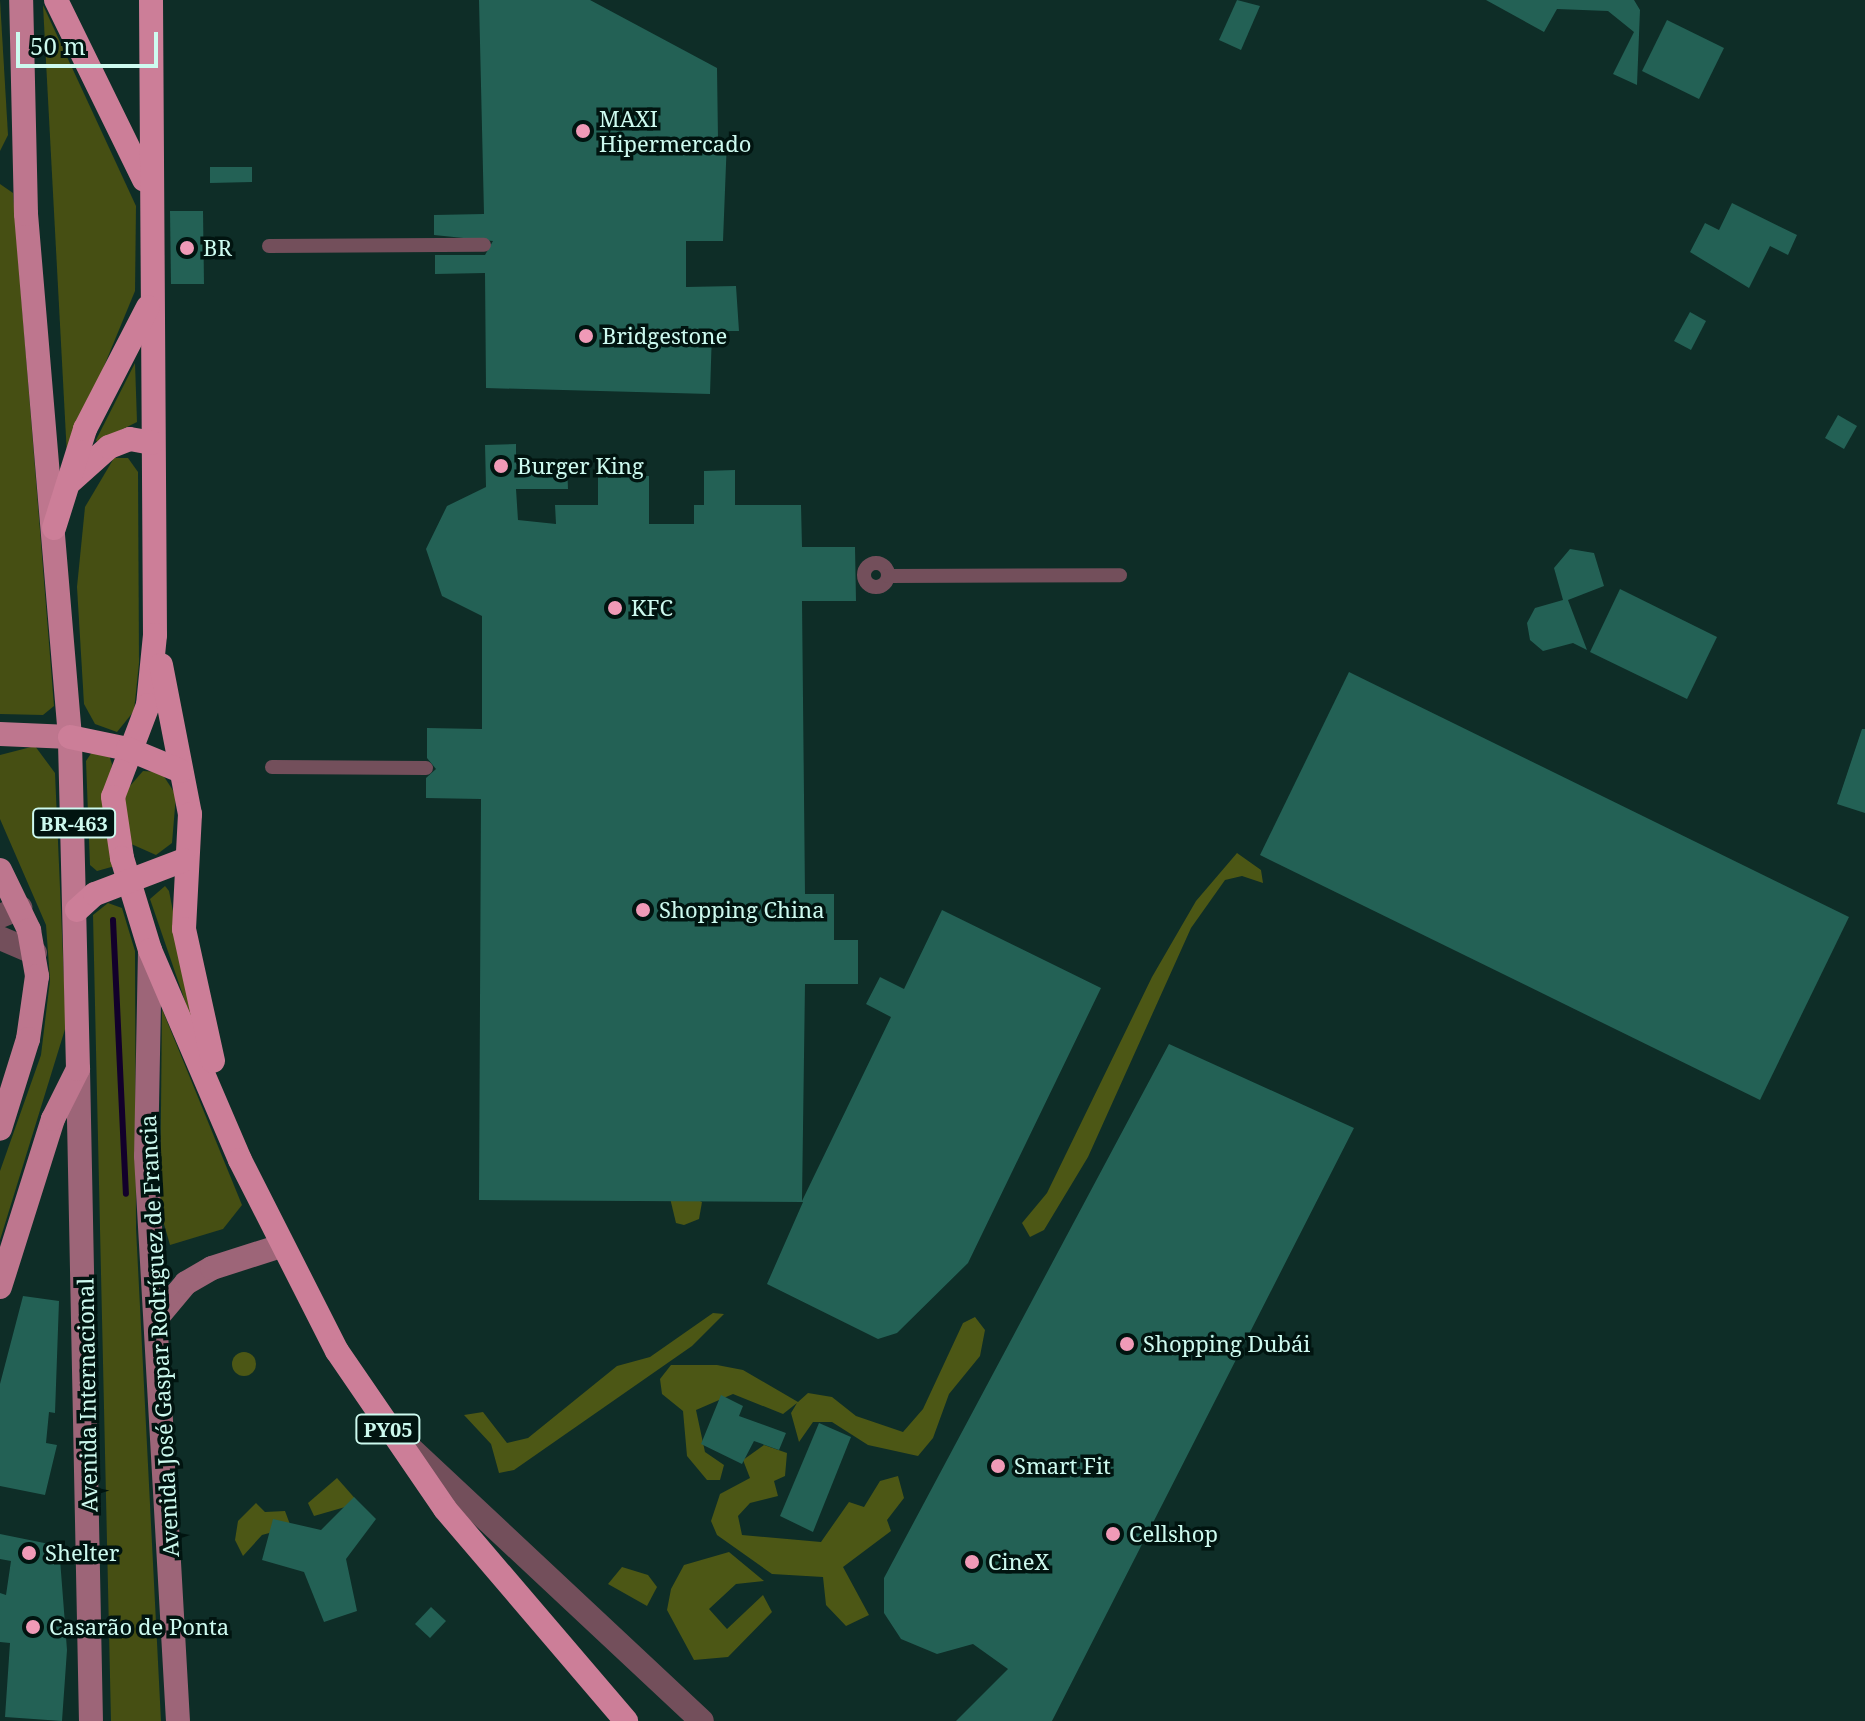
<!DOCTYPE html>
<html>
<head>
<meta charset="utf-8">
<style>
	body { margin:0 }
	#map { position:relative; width:1865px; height:1721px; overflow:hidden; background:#0e2d27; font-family:"Noto Serif",serif }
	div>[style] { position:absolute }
	.green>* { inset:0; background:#464f13 }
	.forest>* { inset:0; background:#4c5715 }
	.round { border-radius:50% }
	.stream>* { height:6px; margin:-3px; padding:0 3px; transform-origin:3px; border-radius:3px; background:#12002b }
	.building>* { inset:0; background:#236155 }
	.pedestrian>* { height:14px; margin:-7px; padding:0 7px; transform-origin:7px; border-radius:7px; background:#734f5b }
	.pedestrian>.ring { margin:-7px; padding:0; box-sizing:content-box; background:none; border:14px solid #734f5b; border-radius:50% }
	.tertiary>* { height:24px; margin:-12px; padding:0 12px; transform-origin:12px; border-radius:12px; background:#734f5b }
	.secondary>* { height:24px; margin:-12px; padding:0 12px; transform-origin:12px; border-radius:12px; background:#9d6578 }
	.primary>* { height:24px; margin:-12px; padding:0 12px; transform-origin:12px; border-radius:12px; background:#be768e }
	.trunk>* { height:24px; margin:-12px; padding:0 12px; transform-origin:12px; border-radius:12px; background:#cc7e98 }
	.dots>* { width:22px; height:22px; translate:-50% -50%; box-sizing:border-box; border:4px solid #011410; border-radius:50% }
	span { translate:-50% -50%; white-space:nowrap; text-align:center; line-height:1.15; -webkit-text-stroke:7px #011410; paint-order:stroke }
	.shield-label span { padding:2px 6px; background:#011410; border:2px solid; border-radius:6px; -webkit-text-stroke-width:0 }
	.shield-label { font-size:20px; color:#cdfaef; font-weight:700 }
	.poi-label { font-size:22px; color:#cdfaef }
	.left { translate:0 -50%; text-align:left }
	.street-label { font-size:22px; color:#cdfaef }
	.scale { position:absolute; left:16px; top:32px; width:142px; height:36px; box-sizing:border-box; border:4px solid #cdfaef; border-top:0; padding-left:10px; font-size:24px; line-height:28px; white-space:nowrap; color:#cdfaef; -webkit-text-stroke:6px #011410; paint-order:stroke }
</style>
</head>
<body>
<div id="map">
	<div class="green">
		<div style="clip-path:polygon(0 0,8px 135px,0 151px)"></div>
		<div style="clip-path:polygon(43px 5px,136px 206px,135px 291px,67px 456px)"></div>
		<div style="clip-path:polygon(0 184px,13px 193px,54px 706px,43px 715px,0 714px)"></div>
		<div style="clip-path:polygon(135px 363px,137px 422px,97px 442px,96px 440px)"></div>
		<div style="clip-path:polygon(114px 458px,128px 458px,138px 472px,139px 663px,134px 711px,117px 732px,95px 724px,84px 704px,77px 587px,85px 507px)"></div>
		<div style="clip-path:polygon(35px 746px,55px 773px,66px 1026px,0 1240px,0 1171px,41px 1055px,50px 980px,46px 925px,0 819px,0 755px)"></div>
		<div style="clip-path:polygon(92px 752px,109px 755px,112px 764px,103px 813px,115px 866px,97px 871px,90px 865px,86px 761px)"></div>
		<div style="clip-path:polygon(143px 771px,161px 772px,176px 795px,172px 843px,156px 855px,129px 843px,123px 794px)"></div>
		<div style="clip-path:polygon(165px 886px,169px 891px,198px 1039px,150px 899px)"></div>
		<div style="clip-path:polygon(108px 903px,122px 908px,135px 951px,136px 1228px,161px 1721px,111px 1721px,93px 915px)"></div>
		<div style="clip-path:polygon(162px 1009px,242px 1205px,223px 1229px,170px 1245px,160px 1210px)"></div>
	</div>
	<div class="forest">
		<div style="clip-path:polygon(1237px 853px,1261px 870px,1263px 883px,1242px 876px,1225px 880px,1191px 928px,1088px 1157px,1044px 1230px,1030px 1237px,1022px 1223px,1047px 1193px,1152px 977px,1196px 901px)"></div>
		<div style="clip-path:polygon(687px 1195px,702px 1202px,699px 1219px,684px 1225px,676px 1223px,670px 1198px)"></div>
		<div style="clip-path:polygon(713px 1313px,724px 1314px,692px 1346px,514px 1470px,499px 1473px,491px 1444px,464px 1415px,483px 1412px,507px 1443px,528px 1438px,617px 1366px,650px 1357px)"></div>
		<div style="clip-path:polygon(975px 1317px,985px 1330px,980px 1356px,949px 1394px,933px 1438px,918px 1456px,868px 1445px,832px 1422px,813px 1422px,799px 1442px,791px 1413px,797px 1403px,783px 1414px,733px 1394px,696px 1410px,705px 1452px,724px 1465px,720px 1480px,707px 1480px,687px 1456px,683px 1411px,662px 1394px,660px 1379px,671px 1365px,717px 1365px,743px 1370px,798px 1402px,808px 1393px,832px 1397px,856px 1416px,903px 1432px,923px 1409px,963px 1323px)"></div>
		<div class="round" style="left:232px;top:1352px;width:24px;height:24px"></div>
		<div style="clip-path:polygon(764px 1445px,787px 1453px,785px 1476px,774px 1481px,778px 1496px,750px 1503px,738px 1516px,742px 1535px,821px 1542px,849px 1502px,864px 1507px,880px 1481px,898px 1476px,904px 1498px,887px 1520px,891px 1531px,843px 1567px,869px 1615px,846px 1626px,826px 1605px,823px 1577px,772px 1574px,717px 1535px,711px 1521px,720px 1494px,750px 1478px,743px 1460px)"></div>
		<div style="clip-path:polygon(337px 1478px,359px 1503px,314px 1516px,308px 1503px)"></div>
		<div style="clip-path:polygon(256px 1503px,265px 1512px,285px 1511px,291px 1527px,262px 1535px,243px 1556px,235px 1540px,238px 1521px)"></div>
		<div style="clip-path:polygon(729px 1552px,764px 1581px,736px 1584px,709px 1609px,727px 1629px,763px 1595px,772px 1612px,728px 1657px,694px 1660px,667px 1610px,671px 1589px,684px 1565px)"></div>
		<div style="clip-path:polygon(622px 1567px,648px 1575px,657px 1587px,647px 1606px,608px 1584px)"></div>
	</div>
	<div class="stream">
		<div style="left:113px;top:920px;width:274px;rotate:87.3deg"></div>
	</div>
	<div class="building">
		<div style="clip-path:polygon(479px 0,590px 0,717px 68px,718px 139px,727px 139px,723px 241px,686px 241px,686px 287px,736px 286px,739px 331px,712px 331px,710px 394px,486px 388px,485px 273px,435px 274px,435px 255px,485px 255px,493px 241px,434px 235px,434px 215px,484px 214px)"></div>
		<div style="clip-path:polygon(1237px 0,1260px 6px,1241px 50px,1219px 40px)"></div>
		<div style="clip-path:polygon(1486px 0,1634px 0,1640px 10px,1637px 85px,1613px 74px,1634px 32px,1608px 11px,1557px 9px,1544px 32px)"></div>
		<div style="clip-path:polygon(1667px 20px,1724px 48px,1699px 99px,1642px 71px)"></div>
		<div style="clip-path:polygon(210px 167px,252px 167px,252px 182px,210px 183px)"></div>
		<div style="clip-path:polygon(1732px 203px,1797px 235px,1788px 255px,1770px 246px,1749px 288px,1690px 252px,1705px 223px,1719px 230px)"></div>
		<div style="clip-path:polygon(170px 211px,203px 211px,204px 284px,171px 284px)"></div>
		<div style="clip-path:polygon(1690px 312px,1706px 321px,1691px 350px,1674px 341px)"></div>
		<div style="clip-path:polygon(1838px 415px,1857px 426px,1844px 449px,1825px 438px)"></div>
		<div style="clip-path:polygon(516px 444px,516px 464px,567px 464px,568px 489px,516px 489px,518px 520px,556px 524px,555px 505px,598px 505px,598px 477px,649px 476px,649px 524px,694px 524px,694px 505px,704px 505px,704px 471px,735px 470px,735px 505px,801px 505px,802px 547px,855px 547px,856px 601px,802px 601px,805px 894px,834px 894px,834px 940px,858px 940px,858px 984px,805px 984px,802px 1201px,891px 1017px,866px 1004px,880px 977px,904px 989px,942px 910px,1101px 988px,968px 1263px,897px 1333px,878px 1339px,767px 1284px,803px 1202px,479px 1200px,481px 799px,426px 798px,426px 778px,436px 769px,427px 758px,427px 728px,482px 729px,482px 616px,442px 596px,426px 549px,447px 506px,486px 487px,485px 445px)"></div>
		<div style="clip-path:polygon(1570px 549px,1594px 553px,1604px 586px,1568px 600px,1587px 650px,1573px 643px,1543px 651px,1530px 640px,1527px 623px,1535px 608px,1563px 600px,1554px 568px)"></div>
		<div style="clip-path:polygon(1620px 589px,1717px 637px,1687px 699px,1590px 652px)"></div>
		<div style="clip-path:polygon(1349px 672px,1849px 917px,1760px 1100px,1260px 855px)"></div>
		<div style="clip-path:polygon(1862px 729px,1865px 729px,1865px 813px,1837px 804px)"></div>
		<div style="clip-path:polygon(1169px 1044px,1354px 1128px,1052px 1721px,956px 1721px,1008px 1669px,973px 1644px,937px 1654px,901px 1639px,884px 1613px,884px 1578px)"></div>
		<div style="clip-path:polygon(23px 1296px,59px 1301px,55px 1413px,49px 1412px,46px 1443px,57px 1445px,45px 1495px,0 1486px,0 1384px)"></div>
		<div style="clip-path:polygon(721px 1395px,743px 1406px,739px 1416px,786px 1433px,779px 1450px,754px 1441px,742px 1464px,701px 1444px)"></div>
		<div style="clip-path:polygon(819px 1423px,851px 1437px,813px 1532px,780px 1516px)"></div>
		<div style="clip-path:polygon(354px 1497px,376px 1519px,346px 1559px,357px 1611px,324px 1622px,304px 1572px,262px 1560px,273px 1519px,321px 1530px)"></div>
		<div style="clip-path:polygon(0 1534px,59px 1546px,67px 1650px,62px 1721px,5px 1717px,10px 1643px,0 1642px,0 1593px,6px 1595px,11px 1561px,0 1559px)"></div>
		<div style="clip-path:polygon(431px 1607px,446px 1621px,430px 1638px,415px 1624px)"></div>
	</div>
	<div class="pedestrian">
		<div style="left:269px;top:246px;width:215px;rotate:-0.3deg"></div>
		<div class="ring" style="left:864px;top:563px;width:10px;height:10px"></div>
		<div style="left:888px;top:576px;width:232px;rotate:-0.2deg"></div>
		<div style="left:272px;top:767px;width:154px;rotate:0.4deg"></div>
	</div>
	<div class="tertiary">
		<div style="left:0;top:916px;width:22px;rotate:-22deg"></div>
		<div style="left:0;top:938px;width:38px;rotate:23deg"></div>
		<div style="left:409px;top:1447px;width:401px;rotate:43.1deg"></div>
	</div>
	<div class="secondary">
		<div style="left:150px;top:950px;width:206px;rotate:91.1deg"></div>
		<div style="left:146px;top:1156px;width:566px;rotate:86.76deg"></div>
		<div style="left:78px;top:1069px;width:652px;rotate:88.86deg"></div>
		<div style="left:160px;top:1314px;width:40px;rotate:-50deg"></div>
		<div style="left:186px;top:1283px;width:30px;rotate:-30deg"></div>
		<div style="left:212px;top:1268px;width:72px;rotate:-17.7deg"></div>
	</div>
	<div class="primary">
		<div style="left:0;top:734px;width:70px;rotate:2.5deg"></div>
		<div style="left:0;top:870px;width:67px;rotate:64.2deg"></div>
		<div style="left:29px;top:930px;width:47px;rotate:80.1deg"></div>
		<div style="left:37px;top:976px;width:64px;rotate:98.1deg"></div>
		<div style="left:28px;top:1039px;width:94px;rotate:107.3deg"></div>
		<div style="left:0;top:1287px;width:176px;rotate:-72.5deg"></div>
		<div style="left:53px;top:1119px;width:56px;rotate:-63.4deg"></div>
		<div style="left:78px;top:1069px;width:332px;rotate:-91.4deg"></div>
		<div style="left:70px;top:737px;width:525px;rotate:-94.81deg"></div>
		<div style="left:26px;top:214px;width:214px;rotate:-91.3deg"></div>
	</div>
	<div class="trunk">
		<div style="left:56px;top:0;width:200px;rotate:63.9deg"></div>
		<div style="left:151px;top:0;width:635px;rotate:89.64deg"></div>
		<div style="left:155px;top:635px;width:70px;rotate:95.7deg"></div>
		<div style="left:148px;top:705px;width:98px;rotate:110.8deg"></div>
		<div style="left:113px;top:797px;width:62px;rotate:81.6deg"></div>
		<div style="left:122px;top:858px;width:96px;rotate:73.1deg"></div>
		<div style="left:150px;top:950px;width:228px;rotate:66.8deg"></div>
		<div style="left:240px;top:1160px;width:214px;rotate:63.1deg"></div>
		<div style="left:337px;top:1351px;width:191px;rotate:55.6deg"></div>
		<div style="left:445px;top:1509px;width:279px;rotate:49.5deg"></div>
		<div style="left:71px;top:481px;width:51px;rotate:-41.8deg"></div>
		<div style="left:109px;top:447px;width:22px;rotate:-21deg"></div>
		<div style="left:130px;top:439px;width:22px;rotate:10deg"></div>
		<div style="left:54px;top:528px;width:104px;rotate:-72.6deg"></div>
		<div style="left:85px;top:429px;width:137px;rotate:-62.7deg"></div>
		<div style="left:161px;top:665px;width:152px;rotate:79deg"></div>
		<div style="left:190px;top:814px;width:115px;rotate:93deg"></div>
		<div style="left:184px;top:929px;width:135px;rotate:77.6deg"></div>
		<div style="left:70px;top:737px;width:59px;rotate:11.7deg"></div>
		<div style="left:128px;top:749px;width:57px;rotate:22.5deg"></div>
		<div style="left:77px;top:910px;width:24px;rotate:-42deg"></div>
		<div style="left:95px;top:894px;width:95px;rotate:-20.9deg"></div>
	</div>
	<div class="dots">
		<div style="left:583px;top:131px;background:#f09ab7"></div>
		<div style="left:187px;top:248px;background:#f09ab7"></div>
		<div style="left:586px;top:336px;background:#f09ab7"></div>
		<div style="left:501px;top:466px;background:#f09ab7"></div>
		<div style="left:615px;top:608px;background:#f09ab7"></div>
		<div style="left:643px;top:910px;background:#f09ab7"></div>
		<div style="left:1127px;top:1344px;background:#f09ab7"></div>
		<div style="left:998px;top:1466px;background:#f09ab7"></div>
		<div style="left:1113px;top:1534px;background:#f09ab7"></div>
		<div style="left:29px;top:1553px;background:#f09ab7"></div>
		<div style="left:972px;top:1562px;background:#f09ab7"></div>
		<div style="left:33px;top:1627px;background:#f09ab7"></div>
	</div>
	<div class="shield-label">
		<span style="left:74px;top:823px">BR-463</span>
		<span style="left:388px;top:1429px">PY05</span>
	</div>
	<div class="poi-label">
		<span class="left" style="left:599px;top:131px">MAXI<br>Hipermercado</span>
		<span class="left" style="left:203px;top:248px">BR</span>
		<span class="left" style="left:602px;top:336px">Bridgestone</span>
		<span class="left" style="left:517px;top:466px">Burger King</span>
		<span class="left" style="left:631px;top:608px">KFC</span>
		<span class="left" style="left:659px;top:910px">Shopping China</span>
		<span class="left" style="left:1143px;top:1344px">Shopping Dubái</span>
		<span class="left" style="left:1014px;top:1466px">Smart Fit</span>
		<span class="left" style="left:1129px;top:1534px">Cellshop</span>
		<span class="left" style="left:45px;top:1553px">Shelter</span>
		<span class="left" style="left:988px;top:1562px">CineX</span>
		<span class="left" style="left:49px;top:1627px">Casarão de Ponta</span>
	</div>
	<div class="street-label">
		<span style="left:159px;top:1336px;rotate:-93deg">Avenida José Gaspar Rodríguez de Francia</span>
		<span style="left:87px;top:1395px;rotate:-91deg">Avenida Internacional</span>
	</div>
	<div class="scale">50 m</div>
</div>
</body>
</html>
